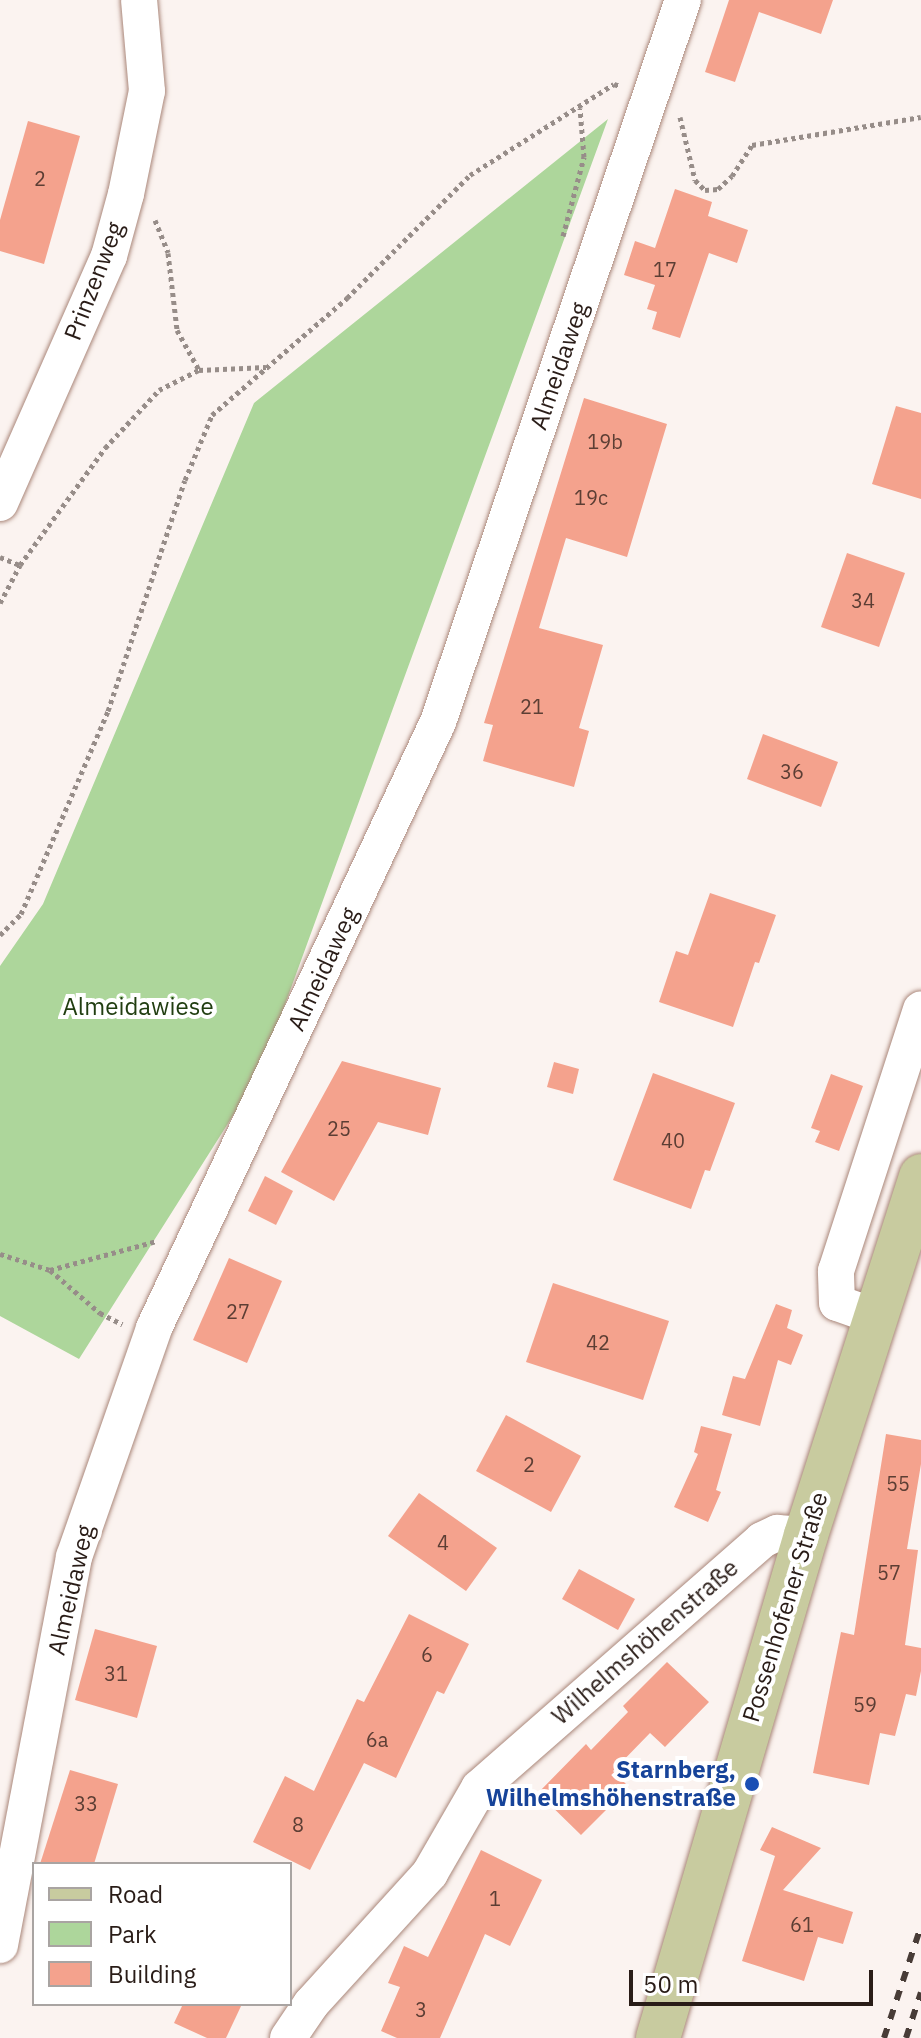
<!DOCTYPE html>
<html>
<head>
<meta charset="utf-8">
<style>
	body { margin:0 }
	#map { position:relative; width:921px; height:2038px; overflow:hidden; background:#fbf3f0; font-family:"IBM Plex Sans",sans-serif }
	div>[style] { position:absolute }
	.green>* { inset:0; background:#add69b }
	.building>* { inset:0; background:#f4a28d }
	.path>* { height:5px; margin-top:-2.5px; transform-origin:0; background:repeating-linear-gradient(90deg,#978d89 0 4px,transparent 0 8px) }
	.roads { filter:drop-shadow(0 0 2px #aa877a) drop-shadow(0 0 2px #aa877a) }
	.minor>* { height:36px; margin:-18px; padding:0 18px; transform-origin:18px; border-radius:18px; background:#fff }
	.major>* { height:44px; margin:-22px; padding:0 22px; transform-origin:22px; border-radius:22px; background:#c8cb9f }
	.rail>* { height:6px; margin-top:-3px; transform-origin:0; background:repeating-linear-gradient(90deg,#483c37 0 10px,transparent 0 20px) }
	.dots>* { width:22px; height:22px; translate:-50% -50%; box-sizing:border-box; border:4px solid #fff; border-radius:50% }
	span { translate:-50% -50%; white-space:nowrap; text-align:center; line-height:1.15; -webkit-text-stroke:8px #fff; paint-order:stroke }
	.number-label { font-size:20px; color:#5c3e34 }
	.number-label span { -webkit-text-stroke-width:0 }
	.street-label { font-size:24px; color:#291c17 }
	.park-label { font-size:24px; color:#213e11 }
	.transit-label { font-size:24px; color:#164399; font-weight:700 }
	.right { translate:-100% -50%; text-align:right }
	.legend { position:absolute; left:32px; top:1862px; width:260px; height:144px; box-sizing:border-box; background:#fff; border:2px solid #a9a4a2; margin:0; padding:10px 14px; list-style:none; font-size:24px; color:#291c17 }
	.legend li { display:flex; align-items:center; gap:16px; height:40px }
	.legend b { width:40px; border:2px solid #a9a4a2 }
	.scale { position:absolute; left:629px; top:1970px; width:244px; height:36px; box-sizing:border-box; border:4px solid #291c17; border-top:0; padding-left:10px; font-size:24px; line-height:28px; white-space:nowrap; color:#291c17; -webkit-text-stroke:6px #fff; paint-order:stroke }
</style>
</head>
<body>
<div id="map">
	<div class="green">
		<div style="clip-path:polygon(608px 119px,260px 1073px,79px 1359px,0 1316px,0 966px,43px 904px,254px 403px)"></div>
	</div>
	<div class="building">
		<div style="clip-path:polygon(729px 0,833px 0,821px 34px,759px 12px,735px 82px,705px 72px)"></div>
		<div style="clip-path:polygon(28px 121px,80px 136px,44px 264px,0 251px,0 220px)"></div>
		<div style="clip-path:polygon(675px 189px,712px 202px,708px 216px,748px 230px,737px 263px,709px 253px,680px 338px,652px 329px,657px 312px,647px 309px,655px 285px,624px 275px,635px 241px,655px 248px)"></div>
		<div style="clip-path:polygon(584px 398px,667px 424px,627px 557px,566px 538px,539px 628px,603px 645px,579px 728px,589px 731px,574px 787px,483px 761px,493px 725px,484px 723px)"></div>
		<div style="clip-path:polygon(896px 406px,921px 413px,921px 499px,872px 484px)"></div>
		<div style="clip-path:polygon(847px 553px,905px 573px,879px 647px,821px 627px)"></div>
		<div style="clip-path:polygon(763px 734px,838px 762px,821px 807px,747px 779px)"></div>
		<div style="clip-path:polygon(710px 893px,776px 915px,759px 963px,755px 962px,733px 1027px,659px 1002px,676px 951px,688px 955px)"></div>
		<div style="clip-path:polygon(342px 1061px,441px 1088px,428px 1135px,378px 1122px,334px 1201px,281px 1172px)"></div>
		<div style="clip-path:polygon(554px 1062px,579px 1069px,573px 1094px,547px 1087px)"></div>
		<div style="clip-path:polygon(653px 1073px,735px 1103px,710px 1171px,705px 1170px,691px 1209px,613px 1180px)"></div>
		<div style="clip-path:polygon(831px 1074px,863px 1086px,839px 1151px,815px 1142px,820px 1131px,811px 1128px)"></div>
		<div style="clip-path:polygon(265px 1176px,293px 1191px,276px 1225px,248px 1211px)"></div>
		<div style="clip-path:polygon(229px 1258px,282px 1281px,247px 1363px,193px 1340px)"></div>
		<div style="clip-path:polygon(553px 1283px,669px 1321px,643px 1400px,526px 1362px)"></div>
		<div style="clip-path:polygon(776px 1304px,792px 1310px,787px 1328px,803px 1335px,791px 1365px,778px 1360px,760px 1426px,722px 1415px,733px 1376px,745px 1379px)"></div>
		<div style="clip-path:polygon(506px 1415px,581px 1456px,551px 1512px,476px 1471px)"></div>
		<div style="clip-path:polygon(701px 1426px,732px 1434px,716px 1490px,721px 1492px,708px 1522px,674px 1507px,698px 1454px,694px 1452px)"></div>
		<div style="clip-path:polygon(886px 1434px,921px 1440px,921px 1464px,907px 1549px,918px 1550px,905px 1645px,921px 1648px,921px 1671px,916px 1696px,906px 1694px,895px 1736px,880px 1733px,869px 1785px,813px 1773px,841px 1632px,854px 1635px)"></div>
		<div style="clip-path:polygon(419px 1493px,497px 1548px,466px 1591px,388px 1536px)"></div>
		<div style="clip-path:polygon(579px 1569px,635px 1599px,618px 1630px,562px 1599px)"></div>
		<div style="clip-path:polygon(409px 1614px,469px 1644px,444px 1694px,437px 1691px,396px 1778px,364px 1763px,310px 1870px,253px 1842px,285px 1776px,314px 1791px,357px 1699px,364px 1702px)"></div>
		<div style="clip-path:polygon(95px 1629px,157px 1646px,137px 1718px,75px 1700px)"></div>
		<div style="clip-path:polygon(667px 1662px,709px 1702px,665px 1747px,650px 1733px,613px 1771px,629px 1787px,581px 1835px,538px 1793px,586px 1744px,591px 1750px,628px 1712px,623px 1706px)"></div>
		<div style="clip-path:polygon(70px 1770px,118px 1784px,94px 1864px,40px 1864px)"></div>
		<div style="clip-path:polygon(772px 1827px,821px 1848px,783px 1890px,853px 1912px,843px 1944px,818px 1937px,804px 1981px,742px 1961px,775px 1856px,760px 1850px)"></div>
		<div style="clip-path:polygon(481px 1850px,542px 1880px,510px 1946px,485px 1934px,440px 2038px,397px 2038px,381px 2031px,400px 1987px,388px 1983px,404px 1946px,428px 1957px)"></div>
		<div style="clip-path:polygon(183px 2004px,242px 2004px,226px 2038px,207px 2038px,174px 2023px)"></div>
	</div>
	<div class="path">
		<div style="left:680px;top:117px;width:65px;rotate:76.6deg"></div>
		<div style="left:695px;top:180px;width:14px;rotate:45deg"></div>
		<div style="left:705px;top:190px;width:13px;rotate:-4deg"></div>
		<div style="left:718px;top:189px;width:19px;rotate:-43deg"></div>
		<div style="left:732px;top:176px;width:37px;rotate:-57deg"></div>
		<div style="left:752px;top:145px;width:171px;rotate:-9.4deg"></div>
		<div style="left:155px;top:220px;width:35px;rotate:68deg"></div>
		<div style="left:168px;top:253px;width:78px;rotate:83.3deg"></div>
		<div style="left:177px;top:330px;width:46px;rotate:61.2deg"></div>
		<div style="left:563px;top:236px;width:82px;rotate:-75.1deg"></div>
		<div style="left:584px;top:157px;width:49px;rotate:-94.7deg"></div>
		<div style="left:0;top:557px;width:22px;rotate:22deg"></div>
		<div style="left:20px;top:565px;width:145px;rotate:-54deg"></div>
		<div style="left:105px;top:448px;width:79px;rotate:-47deg"></div>
		<div style="left:159px;top:390px;width:45px;rotate:-26.6deg"></div>
		<div style="left:199px;top:370px;width:67px;rotate:-2.6deg"></div>
		<div style="left:0;top:603px;width:43px;rotate:-62.2deg"></div>
		<div style="left:0;top:935px;width:30px;rotate:-45deg"></div>
		<div style="left:21px;top:914px;width:221px;rotate:-66.8deg"></div>
		<div style="left:108px;top:711px;width:243px;rotate:-71.6deg"></div>
		<div style="left:185px;top:480px;width:70px;rotate:-67.4deg"></div>
		<div style="left:212px;top:415px;width:179px;rotate:-40.9deg"></div>
		<div style="left:347px;top:298px;width:174px;rotate:-45deg"></div>
		<div style="left:470px;top:175px;width:170px;rotate:-32.3deg"></div>
		<div style="left:614px;top:84px;width:6px;rotate:18deg"></div>
		<div style="left:0;top:1254px;width:52px;rotate:17.7deg"></div>
		<div style="left:50px;top:1270px;width:66px;rotate:40.7deg"></div>
		<div style="left:100px;top:1313px;width:25px;rotate:27deg"></div>
		<div style="left:50px;top:1270px;width:111px;rotate:-15.2deg"></div>
	</div>
	<div class="roads">
		<div class="minor">
			<div style="left:0;top:503px;width:270px;rotate:-66.2deg"></div>
			<div style="left:109px;top:256px;width:64px;rotate:-74.7deg"></div>
			<div style="left:126px;top:194px;width:105px;rotate:-78.5deg"></div>
			<div style="left:147px;top:91px;width:91px;rotate:-95deg"></div>
			<div style="left:877px;top:1317px;width:42px;rotate:-160.7deg"></div>
			<div style="left:837px;top:1303px;width:32px;rotate:-92deg"></div>
			<div style="left:836px;top:1271px;width:275px;rotate:-72deg"></div>
			<div style="left:0;top:1945px;width:395px;rotate:-79.2deg"></div>
			<div style="left:74px;top:1557px;width:243px;rotate:-70.7deg"></div>
			<div style="left:154px;top:1328px;width:669px;rotate:-64.89deg"></div>
			<div style="left:438px;top:722px;width:762px;rotate:-71.26deg"></div>
			<div style="left:288px;top:2038px;width:41px;rotate:-55.9deg"></div>
			<div style="left:311px;top:2004px;width:177px;rotate:-47.7deg"></div>
			<div style="left:430px;top:1873px;width:98px;rotate:-60deg"></div>
			<div style="left:479px;top:1788px;width:376px;rotate:-41.2deg"></div>
			<div style="left:762px;top:1540px;width:17px;rotate:-25deg"></div>
			<div style="left:777px;top:1533px;width:29px;rotate:4deg"></div>
		</div>
		<div class="major">
			<div style="left:658px;top:2038px;width:524px;rotate:-73.6deg"></div>
			<div style="left:806px;top:1535px;width:377px;rotate:-72.2deg"></div>
		</div>
	</div>
	<div class="rail">
		<div style="left:884px;top:2038px;width:118px;rotate:-71.7deg"></div>
		<div style="left:906px;top:2038px;width:48px;rotate:-71.9deg"></div>
	</div>
	<div class="dots">
		<div style="left:752px;top:1784px;background:#1a4fb4"></div>
	</div>
	<div class="number-label">
		<span style="left:40px;top:178px">2</span>
		<span style="left:665px;top:269px">17</span>
		<span style="left:605px;top:441px">19b</span>
		<span style="left:591px;top:497px">19c</span>
		<span style="left:863px;top:600px">34</span>
		<span style="left:532px;top:706px">21</span>
		<span style="left:792px;top:771px">36</span>
		<span style="left:339px;top:1128px">25</span>
		<span style="left:673px;top:1140px">40</span>
		<span style="left:238px;top:1311px">27</span>
		<span style="left:598px;top:1342px">42</span>
		<span style="left:529px;top:1464px">2</span>
		<span style="left:898px;top:1483px">55</span>
		<span style="left:443px;top:1542px">4</span>
		<span style="left:889px;top:1572px">57</span>
		<span style="left:427px;top:1654px">6</span>
		<span style="left:116px;top:1673px">31</span>
		<span style="left:865px;top:1704px">59</span>
		<span style="left:377px;top:1739px">6a</span>
		<span style="left:86px;top:1803px">33</span>
		<span style="left:298px;top:1824px">8</span>
		<span style="left:495px;top:1898px">1</span>
		<span style="left:802px;top:1924px">61</span>
		<span style="left:421px;top:2009px">3</span>
	</div>
	<div class="street-label">
		<span style="left:94px;top:281px;rotate:-69deg">Prinzenweg</span>
		<span style="left:559px;top:366px;rotate:-71deg">Almeidaweg</span>
		<span style="left:323px;top:969px;rotate:-65deg">Almeidaweg</span>
		<span style="left:71px;top:1590px;rotate:-77deg">Almeidaweg</span>
		<span style="left:785px;top:1607px;rotate:-73deg">Possenhofener Straße</span>
		<span style="left:645px;top:1642px;rotate:-41deg">Wilhelmshöhenstraße</span>
	</div>
	<div class="park-label">
		<span style="left:138px;top:1007px">Almeidawiese</span>
	</div>
	<div class="transit-label">
		<span class="right" style="left:736px;top:1784px">Starnberg,<br>Wilhelmshöhenstraße</span>
	</div>
	<ul class="legend">
	<li><b style="height:10px;background:#c8cb9f"></b>Road</li>
	<li><b style="height:22px;background:#add69b"></b>Park</li>
	<li><b style="height:22px;background:#f4a28d"></b>Building</li>
	</ul>
	<div class="scale">50 m</div>
</div>
</body>
</html>
